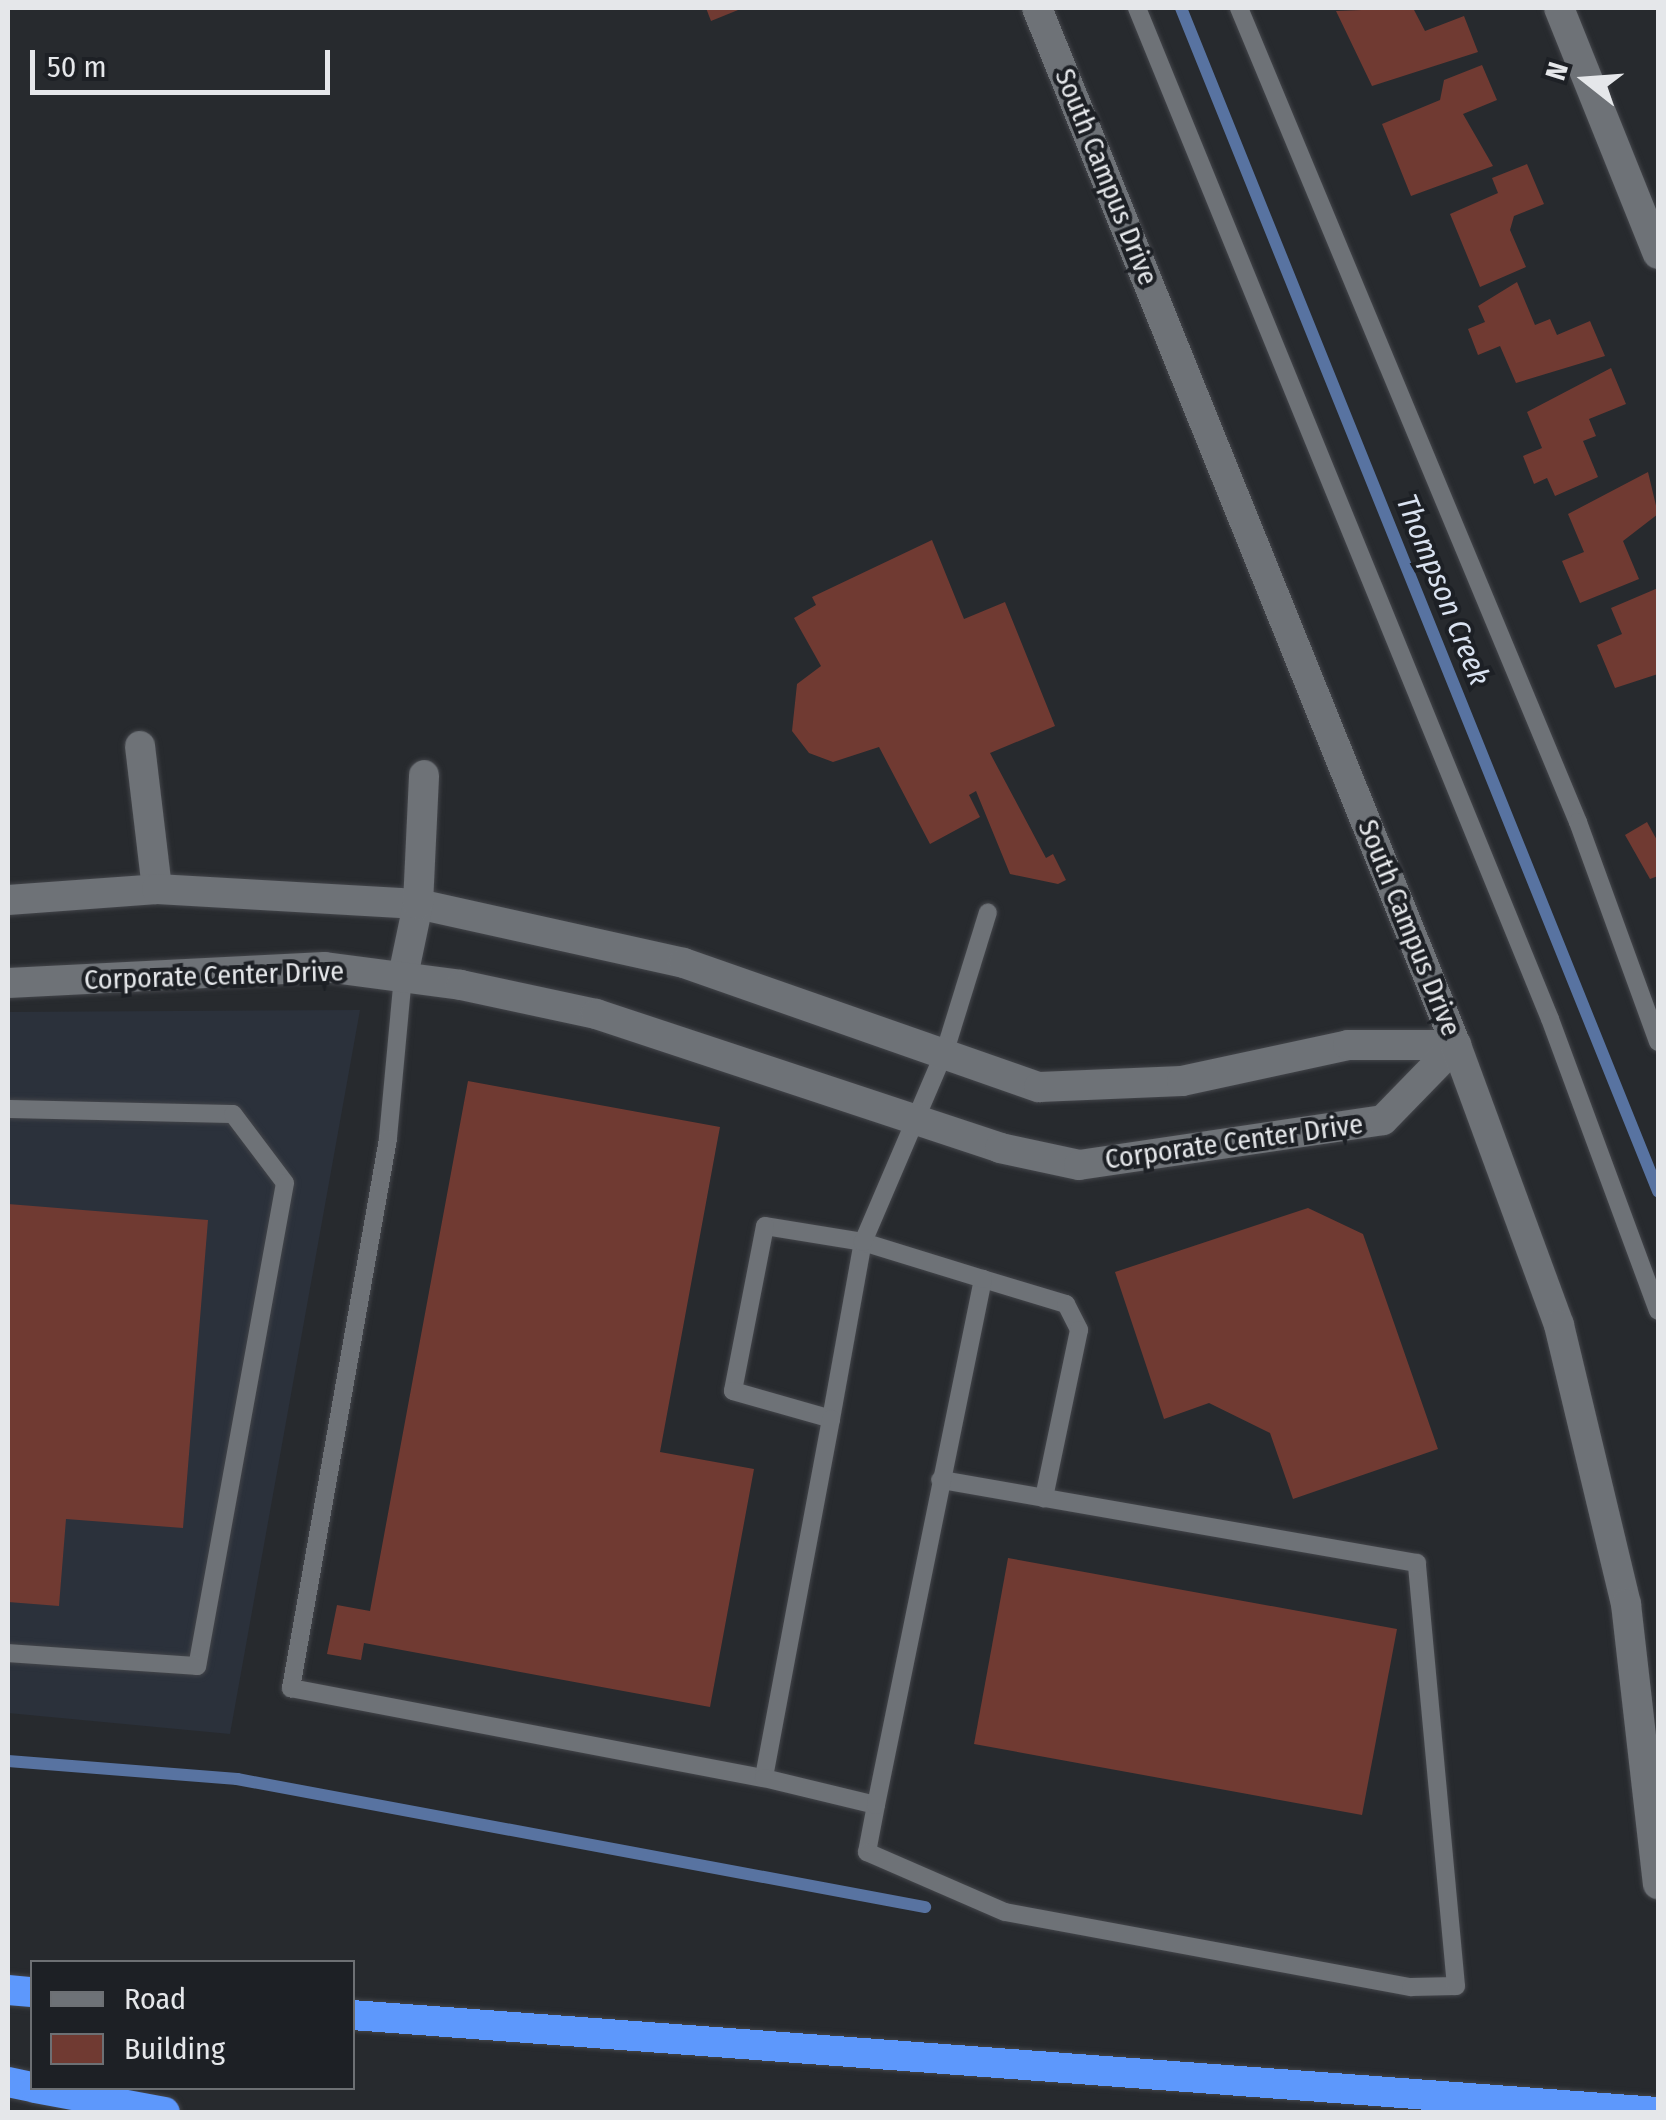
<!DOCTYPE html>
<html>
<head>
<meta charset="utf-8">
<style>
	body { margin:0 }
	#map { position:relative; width:1666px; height:2120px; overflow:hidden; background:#272a2e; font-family:"Fira Sans Condensed",sans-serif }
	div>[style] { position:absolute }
	.built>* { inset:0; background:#2b313b }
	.stream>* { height:12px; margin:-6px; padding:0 6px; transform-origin:6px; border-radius:6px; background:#5873a1 }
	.building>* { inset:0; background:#703a32 }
	.roads { filter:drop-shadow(0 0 2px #43454a) drop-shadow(0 0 2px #43454a) }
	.service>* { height:18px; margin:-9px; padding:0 9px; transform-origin:9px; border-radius:9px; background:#6e7277 }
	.minor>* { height:30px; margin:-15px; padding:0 15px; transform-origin:15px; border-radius:15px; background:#6e7277 }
	.tertiary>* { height:30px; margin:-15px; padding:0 15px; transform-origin:15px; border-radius:15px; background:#6e7277 }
	.motorway>* { height:30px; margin:-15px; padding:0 15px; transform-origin:15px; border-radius:15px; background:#5d98fc }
	span { translate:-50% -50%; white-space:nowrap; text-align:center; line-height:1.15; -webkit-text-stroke:8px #1d2025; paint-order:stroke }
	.street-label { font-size:28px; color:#e5e7ea }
	.water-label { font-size:30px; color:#dae3f1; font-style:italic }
	.frame { position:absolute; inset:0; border:10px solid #e5e7ea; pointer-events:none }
	.legend { position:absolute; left:30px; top:1960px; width:325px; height:130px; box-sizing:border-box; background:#1d2025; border:2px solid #6d7074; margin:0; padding:12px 18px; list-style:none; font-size:30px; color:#e5e7ea }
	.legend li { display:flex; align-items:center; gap:20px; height:50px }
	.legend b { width:50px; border:2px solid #6d7074 }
	.north { position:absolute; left:1536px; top:30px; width:100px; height:100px; -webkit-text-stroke:8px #1d2025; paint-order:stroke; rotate:287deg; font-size:28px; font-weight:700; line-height:40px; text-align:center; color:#e5e7ea }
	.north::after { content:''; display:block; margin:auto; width:35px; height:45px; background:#e5e7ea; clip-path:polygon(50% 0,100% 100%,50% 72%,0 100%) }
	.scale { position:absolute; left:30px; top:50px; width:300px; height:45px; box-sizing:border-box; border:5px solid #e5e7ea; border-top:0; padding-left:12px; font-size:30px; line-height:35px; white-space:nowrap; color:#e5e7ea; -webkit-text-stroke:8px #1d2025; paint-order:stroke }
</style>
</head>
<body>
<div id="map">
	<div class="built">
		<div style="clip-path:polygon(360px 1010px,230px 1734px,8px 1713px,8px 1012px)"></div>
	</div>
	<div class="stream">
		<div style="left:1181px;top:8px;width:1276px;rotate:68.04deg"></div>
		<div style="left:8px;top:1761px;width:230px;rotate:4.5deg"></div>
		<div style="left:237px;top:1779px;width:700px;rotate:10.54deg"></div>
	</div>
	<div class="building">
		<div style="clip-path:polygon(706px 8px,743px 8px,711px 21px)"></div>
		<div style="clip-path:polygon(1413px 8px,1425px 31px,1464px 16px,1478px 52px,1372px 86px,1336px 11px)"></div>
		<div style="clip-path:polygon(1482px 65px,1497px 100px,1463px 114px,1493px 166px,1411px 196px,1382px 124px,1440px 100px,1444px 80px)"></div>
		<div style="clip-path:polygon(1527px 164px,1544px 204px,1514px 216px,1510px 230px,1526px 267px,1480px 287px,1450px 214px,1498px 193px,1492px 178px)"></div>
		<div style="clip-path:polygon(1517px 282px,1535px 325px,1550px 319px,1557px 335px,1590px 321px,1605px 356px,1516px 383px,1500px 346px,1478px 355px,1468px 329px,1485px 322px,1478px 306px)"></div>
		<div style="clip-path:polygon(1611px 368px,1626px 404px,1589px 419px,1596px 436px,1583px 441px,1598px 477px,1555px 496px,1547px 478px,1534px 484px,1523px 456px,1542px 448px,1527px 412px)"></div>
		<div style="clip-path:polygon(1648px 472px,1658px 514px,1623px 541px,1639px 579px,1580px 603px,1562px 561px,1584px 552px,1568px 514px)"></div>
		<div style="clip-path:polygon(932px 540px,964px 619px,1005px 602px,1055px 726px,990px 753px,1046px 858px,1053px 854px,1066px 880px,1058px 884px,1010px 874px,976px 791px,969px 795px,980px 817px,930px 844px,879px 747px,833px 762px,809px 753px,792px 731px,797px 684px,821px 666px,794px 618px,816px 605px,812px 597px)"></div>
		<div style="clip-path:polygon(1658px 588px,1658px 674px,1615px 688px,1597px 645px,1622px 634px,1611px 608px)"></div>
		<div style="clip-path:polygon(1647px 822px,1658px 842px,1658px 876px,1650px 879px,1625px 835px)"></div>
		<div style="clip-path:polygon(468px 1081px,720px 1127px,660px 1452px,754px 1469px,710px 1707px,364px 1643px,361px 1660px,327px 1654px,337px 1605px,370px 1611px)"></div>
		<div style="clip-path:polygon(8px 1204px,208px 1220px,183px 1528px,66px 1519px,59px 1606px,8px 1602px)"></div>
		<div style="clip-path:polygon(1308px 1208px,1363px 1234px,1438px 1449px,1293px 1499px,1270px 1433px,1209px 1403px,1164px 1419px,1115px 1272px)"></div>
		<div style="clip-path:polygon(1008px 1558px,1397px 1629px,1362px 1815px,974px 1744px)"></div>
	</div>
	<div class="roads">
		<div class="service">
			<div style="left:1137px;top:8px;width:1092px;rotate:67.78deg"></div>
			<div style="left:1550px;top:1019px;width:311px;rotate:69.7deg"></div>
			<div style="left:1239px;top:8px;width:882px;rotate:67.39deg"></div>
			<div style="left:1578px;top:822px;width:234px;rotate:70deg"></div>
			<div style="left:403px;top:976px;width:164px;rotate:95.3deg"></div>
			<div style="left:388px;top:1139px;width:558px;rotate:100.02deg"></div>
			<div style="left:291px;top:1688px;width:481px;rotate:10.8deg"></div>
			<div style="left:8px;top:1109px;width:225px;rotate:1.3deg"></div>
			<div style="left:233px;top:1114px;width:86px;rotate:53deg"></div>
			<div style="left:285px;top:1183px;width:491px;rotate:100.3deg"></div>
			<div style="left:197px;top:1666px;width:189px;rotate:-176.1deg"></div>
			<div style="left:983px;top:1279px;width:87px;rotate:16.8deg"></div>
			<div style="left:1066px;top:1304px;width:29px;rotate:63deg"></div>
			<div style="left:1079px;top:1330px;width:172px;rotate:101.8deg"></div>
			<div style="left:831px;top:1419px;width:180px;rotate:-79.8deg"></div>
			<div style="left:863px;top:1242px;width:99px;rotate:-170.7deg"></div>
			<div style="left:765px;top:1226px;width:168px;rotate:101deg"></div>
			<div style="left:733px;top:1391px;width:102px;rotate:15.9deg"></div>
			<div style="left:831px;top:1419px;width:365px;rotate:100.6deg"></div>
			<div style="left:764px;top:1778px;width:115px;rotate:13.6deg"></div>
			<div style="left:876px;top:1805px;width:48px;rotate:100.8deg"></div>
			<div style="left:867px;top:1852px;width:150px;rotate:23.5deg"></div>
			<div style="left:1005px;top:1912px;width:413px;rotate:10.5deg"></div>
			<div style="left:1411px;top:1987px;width:45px;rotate:-1.3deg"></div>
			<div style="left:1456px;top:1986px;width:425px;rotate:-95.3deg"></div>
			<div style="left:1417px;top:1563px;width:484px;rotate:-170.1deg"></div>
			<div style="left:876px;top:1805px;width:537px;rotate:-78.5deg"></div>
			<div style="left:983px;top:1279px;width:126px;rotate:-162.9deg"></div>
			<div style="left:863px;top:1242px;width:208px;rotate:-66.8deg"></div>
			<div style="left:945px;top:1051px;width:145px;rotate:-72.8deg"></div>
		</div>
		<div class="minor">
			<div style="left:1559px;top:8px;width:265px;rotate:68.1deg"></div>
			<div style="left:140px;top:746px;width:144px;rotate:83.2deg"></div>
			<div style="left:8px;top:900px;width:149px;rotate:-4.2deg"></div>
			<div style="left:157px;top:889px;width:261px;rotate:3.3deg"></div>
			<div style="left:418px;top:904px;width:272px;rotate:12.5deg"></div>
			<div style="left:684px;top:963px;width:376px;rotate:19.3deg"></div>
			<div style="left:1039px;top:1087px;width:143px;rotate:-2.4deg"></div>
			<div style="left:1182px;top:1081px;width:170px;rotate:-12.2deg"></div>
			<div style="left:1348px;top:1045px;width:108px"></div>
			<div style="left:403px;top:976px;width:74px;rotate:-78.2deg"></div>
			<div style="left:418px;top:904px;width:129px;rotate:-87.3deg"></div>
			<div style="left:8px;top:983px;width:317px;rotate:-2.9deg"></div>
			<div style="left:325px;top:967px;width:137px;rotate:7.5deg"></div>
			<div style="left:461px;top:985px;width:138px;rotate:12.1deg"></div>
			<div style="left:596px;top:1014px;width:426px;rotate:18.3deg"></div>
			<div style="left:1000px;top:1148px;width:81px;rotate:12.1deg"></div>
			<div style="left:1079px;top:1165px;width:307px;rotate:-8.4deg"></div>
			<div style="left:1383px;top:1120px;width:105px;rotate:-45.8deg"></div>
		</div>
		<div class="tertiary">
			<div style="left:1037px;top:8px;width:1118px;rotate:68deg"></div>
			<div style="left:1456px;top:1045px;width:298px;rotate:69.8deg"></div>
			<div style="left:1559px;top:1325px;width:287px;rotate:76.5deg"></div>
			<div style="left:1626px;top:1604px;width:282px;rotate:83.5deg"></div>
		</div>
		<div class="motorway">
			<div style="left:8px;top:1990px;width:24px;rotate:5deg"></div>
			<div style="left:352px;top:2015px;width:1310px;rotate:4.25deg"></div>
			<div style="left:8px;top:2082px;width:25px;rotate:12deg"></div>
			<div style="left:35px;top:2088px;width:132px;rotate:10.5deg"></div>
		</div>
	</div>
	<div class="street-label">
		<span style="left:1106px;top:177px;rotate:68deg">South Campus Drive</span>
		<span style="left:1409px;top:928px;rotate:68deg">South Campus Drive</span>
		<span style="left:214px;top:976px;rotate:-2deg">Corporate Center Drive</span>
		<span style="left:1234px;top:1142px;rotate:-8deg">Corporate Center Drive</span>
	</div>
	<div class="water-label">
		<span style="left:1443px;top:590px;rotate:68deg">Thompson Creek</span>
	</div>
	<div class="frame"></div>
	<ul class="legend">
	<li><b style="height:12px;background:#6e7277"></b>Road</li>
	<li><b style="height:28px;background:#703a32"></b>Building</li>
	</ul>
	<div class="north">N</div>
	<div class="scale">50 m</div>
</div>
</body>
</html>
